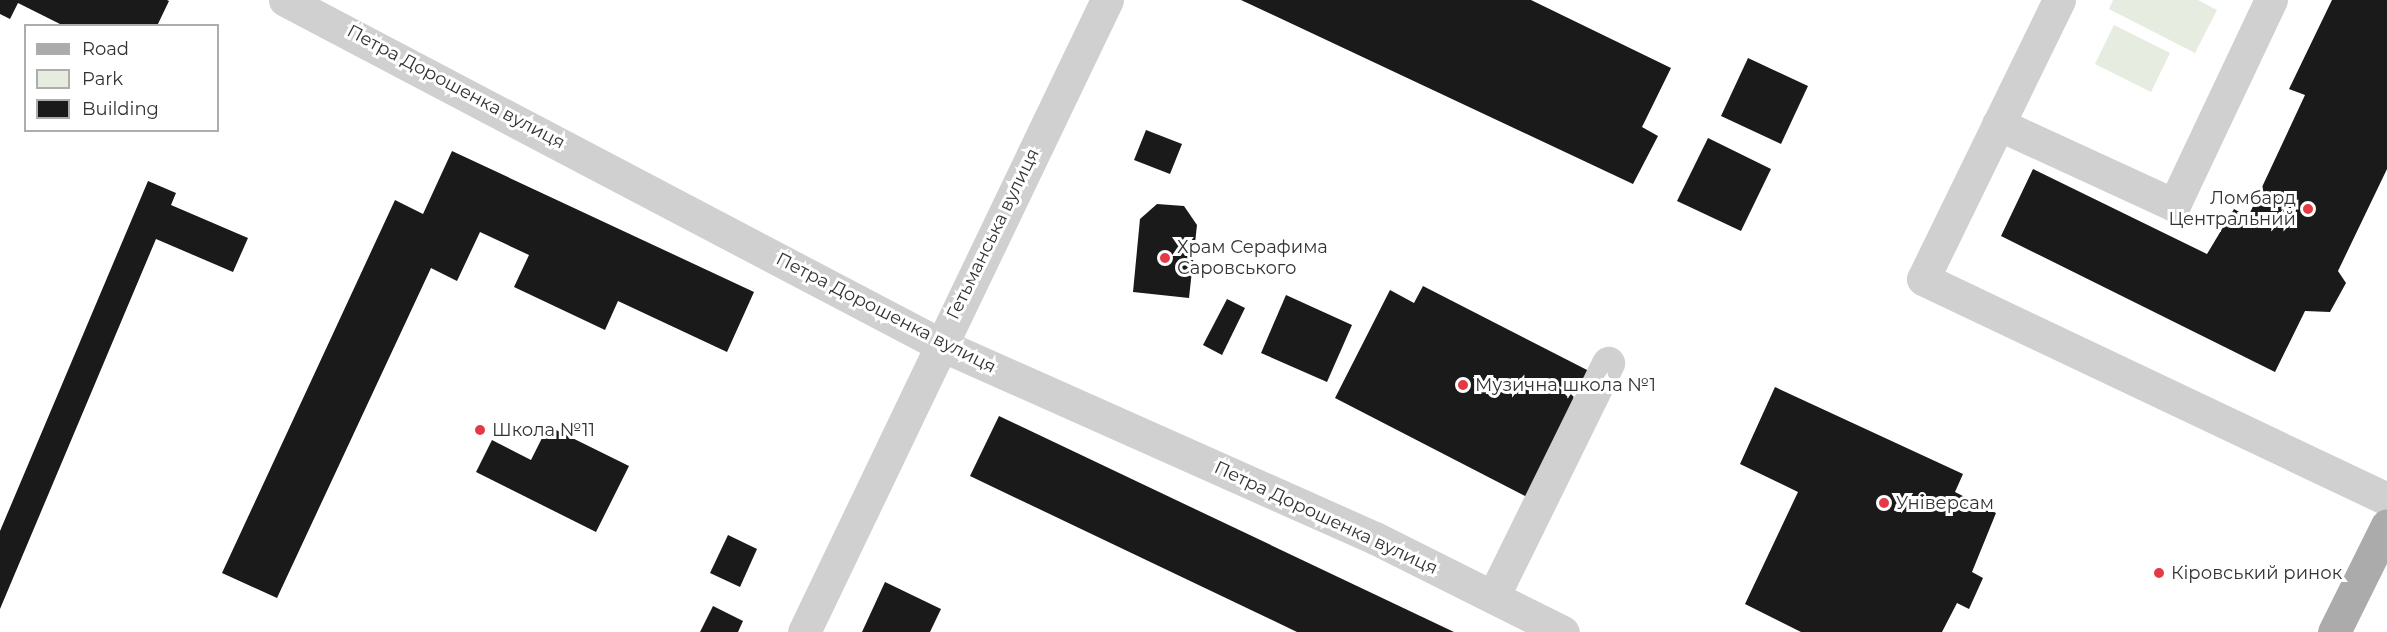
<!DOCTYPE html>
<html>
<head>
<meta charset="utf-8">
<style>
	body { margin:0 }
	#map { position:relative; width:2387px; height:632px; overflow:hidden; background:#fff; font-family:Montserrat,sans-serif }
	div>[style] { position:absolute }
	.green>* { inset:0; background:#e6ecdf }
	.building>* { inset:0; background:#1a1a1a }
	.minor>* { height:33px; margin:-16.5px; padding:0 16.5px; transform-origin:16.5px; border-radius:16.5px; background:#d0d0d0 }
	.major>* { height:33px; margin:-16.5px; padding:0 16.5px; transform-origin:16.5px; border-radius:16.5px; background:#ababab }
	.dots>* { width:16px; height:16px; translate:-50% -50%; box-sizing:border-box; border:3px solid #fff; border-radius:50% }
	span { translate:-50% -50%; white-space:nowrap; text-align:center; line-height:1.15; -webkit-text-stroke:6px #fff; paint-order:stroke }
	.street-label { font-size:18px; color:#333 }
	.poi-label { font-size:18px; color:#333 }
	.right { translate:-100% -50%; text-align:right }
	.left { translate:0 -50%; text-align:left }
	.legend { position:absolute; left:24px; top:24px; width:195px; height:108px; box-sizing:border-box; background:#fff; border:2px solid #adadad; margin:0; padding:8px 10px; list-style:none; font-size:18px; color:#333 }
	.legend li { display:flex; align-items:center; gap:12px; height:30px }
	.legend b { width:30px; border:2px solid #adadad }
</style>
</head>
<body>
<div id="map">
	<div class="green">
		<div style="clip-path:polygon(2113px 0,2198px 0,2217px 10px,2195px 53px,2109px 9px)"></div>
		<div style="clip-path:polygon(2114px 25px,2170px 53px,2151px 92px,2095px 64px)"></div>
	</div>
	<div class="building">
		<div style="clip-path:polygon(0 0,167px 0,169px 1px,157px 26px,64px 26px,18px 3px,10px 19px,0 14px)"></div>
		<div style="clip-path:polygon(1241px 0,1531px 0,1671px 68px,1642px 127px,1658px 136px,1633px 184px)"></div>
		<div style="clip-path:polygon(2332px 0,2387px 0,2387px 169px,2338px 271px,2346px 283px,2330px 312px,2305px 311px,2275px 372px,2001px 236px,2033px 169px,2207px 254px,2234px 209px,2248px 217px,2305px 95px,2289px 89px)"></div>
		<div style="clip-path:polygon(1748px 58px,1808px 86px,1781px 144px,1721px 116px)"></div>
		<div style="clip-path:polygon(1146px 130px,1182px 144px,1170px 174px,1134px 160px)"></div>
		<div style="clip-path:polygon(1708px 138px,1771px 169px,1741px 231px,1677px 201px)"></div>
		<div style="clip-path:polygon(452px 151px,754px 292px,727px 352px,618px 301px,605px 330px,514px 287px,529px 255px,480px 232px,457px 281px,431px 268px,277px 598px,222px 573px,395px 200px,423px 214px)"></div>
		<div style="clip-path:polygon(148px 181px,176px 193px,171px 205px,248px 238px,233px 272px,156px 239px,0 609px,0 531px)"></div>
		<div style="clip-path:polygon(1157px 204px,1184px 206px,1197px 225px,1189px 298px,1133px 292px,1140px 219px)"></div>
		<div style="clip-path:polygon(1423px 286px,1591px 372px,1527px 497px,1335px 398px,1390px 290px,1414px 303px)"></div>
		<div style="clip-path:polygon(1286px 295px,1352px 325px,1327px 382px,1261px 353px)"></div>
		<div style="clip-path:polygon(1227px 299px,1245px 308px,1222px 355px,1203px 345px)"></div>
		<div style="clip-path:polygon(1775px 387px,1963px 474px,1955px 492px,1996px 513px,1972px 572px,1983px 578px,1969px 609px,1957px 603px,1942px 632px,1801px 632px,1745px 604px,1798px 492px,1740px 464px)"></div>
		<div style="clip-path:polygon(999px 416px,1454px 632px,1297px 632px,970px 476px)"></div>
		<div style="clip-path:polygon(548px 426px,629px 466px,596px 532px,476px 472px,492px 440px,531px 460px)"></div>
		<div style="clip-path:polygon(728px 535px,757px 549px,740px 587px,710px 573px)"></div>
		<div style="clip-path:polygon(885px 582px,941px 609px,930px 632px,862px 632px)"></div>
		<div style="clip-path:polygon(713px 606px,743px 621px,738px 632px,700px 632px)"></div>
	</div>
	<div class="minor">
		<div style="left:285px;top:0;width:739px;rotate:27.74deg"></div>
		<div style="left:939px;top:344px;width:477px;rotate:24deg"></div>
		<div style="left:1375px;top:538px;width:210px;rotate:26.6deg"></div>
		<div style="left:2059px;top:0;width:310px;rotate:116deg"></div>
		<div style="left:1923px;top:279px;width:514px;rotate:25.37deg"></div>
		<div style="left:1998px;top:124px;width:194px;rotate:24.7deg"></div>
		<div style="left:2174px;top:205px;width:227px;rotate:-64.7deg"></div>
		<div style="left:1493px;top:597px;width:261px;rotate:-63.8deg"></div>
		<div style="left:804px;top:632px;width:701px;rotate:-64.39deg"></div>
	</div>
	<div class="major">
		<div style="left:2334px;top:632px;width:119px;rotate:-63.6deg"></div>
	</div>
	<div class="dots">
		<div style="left:2308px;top:209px;background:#e63946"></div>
		<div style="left:1165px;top:258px;background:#e63946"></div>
		<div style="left:1463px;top:385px;background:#e63946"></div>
		<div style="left:480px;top:430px;background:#e63946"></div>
		<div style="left:1884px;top:503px;background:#e63946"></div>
		<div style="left:2159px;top:573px;background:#e63946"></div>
	</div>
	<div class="street-label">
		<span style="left:456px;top:87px;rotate:28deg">Петра Дорошенка вулиця</span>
		<span style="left:993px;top:234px;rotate:-64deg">Гетьманська вулиця</span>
		<span style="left:886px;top:313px;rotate:27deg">Петра Дорошенка вулиця</span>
		<span style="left:1326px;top:518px;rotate:25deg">Петра Дорошенка вулиця</span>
	</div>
	<div class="poi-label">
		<span class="right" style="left:2296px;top:209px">Ломбард<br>Центральний</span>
		<span class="left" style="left:1177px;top:258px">Храм Серафима<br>Саровського</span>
		<span class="left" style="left:1475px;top:385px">Музична школа №1</span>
		<span class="left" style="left:492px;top:430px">Школа №11</span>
		<span class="left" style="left:1896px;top:503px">Універсам</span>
		<span class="left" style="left:2171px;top:573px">Кіровський ринок</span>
	</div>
	<ul class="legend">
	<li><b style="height:8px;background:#ababab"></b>Road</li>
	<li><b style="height:16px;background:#e6ecdf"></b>Park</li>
	<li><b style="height:16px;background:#1a1a1a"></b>Building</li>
	</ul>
</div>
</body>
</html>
